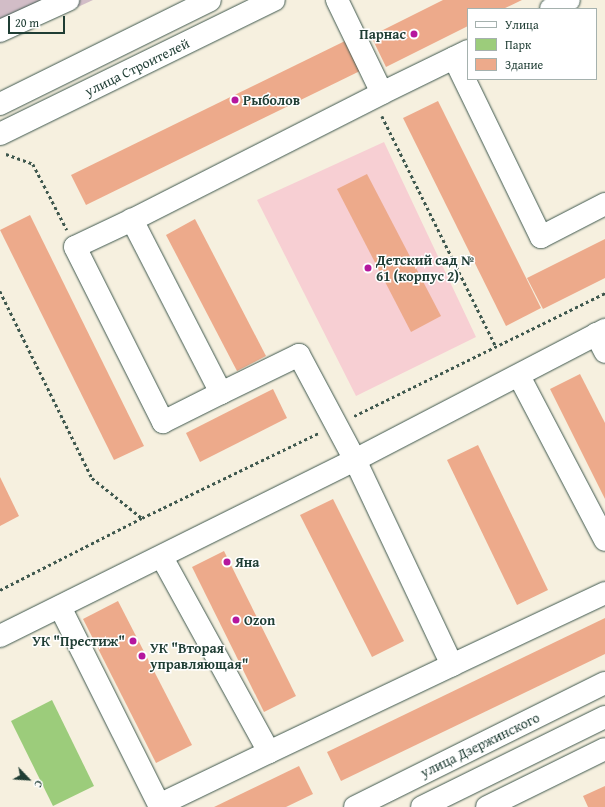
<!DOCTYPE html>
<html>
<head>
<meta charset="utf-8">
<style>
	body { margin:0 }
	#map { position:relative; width:605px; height:807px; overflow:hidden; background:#f6f0df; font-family:"Gentium Book Plus",serif }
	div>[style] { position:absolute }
	.built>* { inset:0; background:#f7cfd3 }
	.industrial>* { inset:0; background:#d2bdc7 }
	.green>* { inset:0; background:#9ccc7b }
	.building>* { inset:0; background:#edaa8b }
	.path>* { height:2.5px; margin-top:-1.25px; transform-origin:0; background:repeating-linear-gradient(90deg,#3f584e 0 3px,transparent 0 6px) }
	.roads { filter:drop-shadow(0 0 1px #3f584e) drop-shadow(0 0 1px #3f584e) }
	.minor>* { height:22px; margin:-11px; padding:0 11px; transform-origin:11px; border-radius:11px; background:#fff }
	.major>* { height:22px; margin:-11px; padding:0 11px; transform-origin:11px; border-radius:11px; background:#fff }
	.dots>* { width:11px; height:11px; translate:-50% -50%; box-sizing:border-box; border:2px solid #fff; border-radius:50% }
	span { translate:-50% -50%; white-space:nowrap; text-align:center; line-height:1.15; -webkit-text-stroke:3px #fff; paint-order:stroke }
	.poi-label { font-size:14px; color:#1f3d34; font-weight:700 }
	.right { translate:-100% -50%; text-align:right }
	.left { translate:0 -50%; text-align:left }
	.street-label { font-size:14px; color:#1f3d34 }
	.legend { position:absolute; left:467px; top:8px; width:130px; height:72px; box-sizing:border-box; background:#fff; border:1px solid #a5b1ae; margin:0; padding:5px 7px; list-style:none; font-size:12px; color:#1f3d34 }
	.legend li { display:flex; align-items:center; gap:8px; height:20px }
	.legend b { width:20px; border:1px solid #a5b1ae }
	.north { position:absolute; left:8px; top:759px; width:40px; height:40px; -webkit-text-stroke:3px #fff; paint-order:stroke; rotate:115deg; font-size:11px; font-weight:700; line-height:16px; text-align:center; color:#1f3d34 }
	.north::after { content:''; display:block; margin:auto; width:14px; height:18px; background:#1f3d34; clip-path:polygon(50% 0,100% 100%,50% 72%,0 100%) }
	.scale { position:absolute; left:8px; top:16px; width:57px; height:18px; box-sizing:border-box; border:2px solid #1f3d34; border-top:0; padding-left:5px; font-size:12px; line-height:14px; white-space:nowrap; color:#1f3d34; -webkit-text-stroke:3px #fff; paint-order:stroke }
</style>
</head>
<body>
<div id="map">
	<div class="built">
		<div style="clip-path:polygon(384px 142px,476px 337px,356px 396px,257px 200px)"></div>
	</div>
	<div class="industrial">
		<div style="clip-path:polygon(0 0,93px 0,0 43px)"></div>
	</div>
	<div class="green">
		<div style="clip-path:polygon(52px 700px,94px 786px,53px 806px,11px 721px)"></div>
	</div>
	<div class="building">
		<div style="clip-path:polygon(443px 0,522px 0,503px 9px,468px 9px,468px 26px,386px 67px,371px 36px)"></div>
		<div style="clip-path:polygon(345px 41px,360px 71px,86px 205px,71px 175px)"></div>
		<div style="clip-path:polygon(438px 101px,541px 308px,506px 326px,403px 118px)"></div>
		<div style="clip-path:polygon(367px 174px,441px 316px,411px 332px,337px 189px)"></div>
		<div style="clip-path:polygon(30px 215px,144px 446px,114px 460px,0 230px)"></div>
		<div style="clip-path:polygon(195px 219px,266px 356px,237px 371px,166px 235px)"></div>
		<div style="clip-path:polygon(605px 239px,605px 278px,543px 309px,527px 278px)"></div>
		<div style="clip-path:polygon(580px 374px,605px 423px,605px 499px,550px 389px)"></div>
		<div style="clip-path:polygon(273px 389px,287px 418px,200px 462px,186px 433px)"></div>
		<div style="clip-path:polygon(478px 445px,548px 590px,517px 605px,447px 460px)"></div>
		<div style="clip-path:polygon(0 477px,19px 516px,0 526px)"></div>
		<div style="clip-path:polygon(333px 499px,404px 641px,372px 657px,300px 515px)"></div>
		<div style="clip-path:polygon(224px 551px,296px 696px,264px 712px,192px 567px)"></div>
		<div style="clip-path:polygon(118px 601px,192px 745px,156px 763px,83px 619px)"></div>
		<div style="clip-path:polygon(605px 618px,605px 654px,341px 781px,327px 752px)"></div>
		<div style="clip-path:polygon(299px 766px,313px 794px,286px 807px,214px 807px)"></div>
		<div style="clip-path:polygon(605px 786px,605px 807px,588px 807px,583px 796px)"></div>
	</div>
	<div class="path">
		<div style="left:382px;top:116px;width:258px;rotate:63.7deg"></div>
		<div style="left:6px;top:154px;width:29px;rotate:20deg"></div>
		<div style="left:33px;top:164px;width:74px;rotate:62.7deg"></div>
		<div style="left:0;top:291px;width:208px;rotate:63.8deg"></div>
		<div style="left:92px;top:478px;width:64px;rotate:38.7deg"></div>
		<div style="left:354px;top:416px;width:280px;rotate:-26.1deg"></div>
		<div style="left:0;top:590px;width:159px;rotate:-26.9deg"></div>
		<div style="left:142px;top:518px;width:196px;rotate:-25.7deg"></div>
	</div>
	<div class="roads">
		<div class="minor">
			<div style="left:337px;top:0;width:103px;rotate:64.2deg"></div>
			<div style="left:382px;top:93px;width:96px;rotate:-26deg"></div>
			<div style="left:551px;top:9px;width:20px;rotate:-27deg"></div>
			<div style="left:0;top:31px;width:75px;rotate:-24.5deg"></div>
			<div style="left:454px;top:58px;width:199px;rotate:64.1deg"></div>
			<div style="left:541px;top:237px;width:72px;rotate:-27.3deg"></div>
			<div style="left:132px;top:220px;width:63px;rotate:154.7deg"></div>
			<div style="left:75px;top:247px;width:196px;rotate:63.3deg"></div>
			<div style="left:163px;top:422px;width:65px;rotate:-26.6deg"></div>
			<div style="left:596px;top:334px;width:20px;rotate:63deg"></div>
			<div style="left:519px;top:376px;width:185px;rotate:62.3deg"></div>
			<div style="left:60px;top:607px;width:221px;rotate:63.4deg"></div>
			<div style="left:159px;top:805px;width:122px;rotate:-25.7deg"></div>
			<div style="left:269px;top:752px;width:222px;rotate:-118.8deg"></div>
			<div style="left:0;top:636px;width:396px;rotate:-26.4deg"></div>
			<div style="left:355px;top:460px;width:282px;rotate:-27.5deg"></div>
			<div style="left:452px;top:665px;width:169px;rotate:-25.2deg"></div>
			<div style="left:269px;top:752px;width:203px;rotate:-25.4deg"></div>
			<div style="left:452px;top:665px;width:227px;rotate:-115.3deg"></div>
			<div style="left:355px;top:460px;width:119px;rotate:-118.1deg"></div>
			<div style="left:299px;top:355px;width:87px;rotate:154deg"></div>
			<div style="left:221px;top:393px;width:195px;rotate:-117.2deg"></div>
			<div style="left:132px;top:220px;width:280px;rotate:-26.9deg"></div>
			<div style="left:355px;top:807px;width:279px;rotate:-26.4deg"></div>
			<div style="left:422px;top:807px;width:204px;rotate:-26.2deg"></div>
			<div style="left:487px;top:807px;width:131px;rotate:-26.2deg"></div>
		</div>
		<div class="major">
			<div style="left:0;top:104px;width:234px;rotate:-26.3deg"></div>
			<div style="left:0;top:134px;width:305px;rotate:-26.1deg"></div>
		</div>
	</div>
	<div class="dots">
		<div style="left:414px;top:34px;background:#b5179e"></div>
		<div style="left:235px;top:100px;background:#b5179e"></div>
		<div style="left:368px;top:268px;background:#b5179e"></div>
		<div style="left:227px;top:562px;background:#b5179e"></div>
		<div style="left:236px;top:620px;background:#b5179e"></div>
		<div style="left:133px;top:641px;background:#b5179e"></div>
		<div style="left:142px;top:656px;background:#b5179e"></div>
	</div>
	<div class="poi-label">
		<span class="right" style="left:406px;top:34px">Парнас</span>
		<span class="left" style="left:243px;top:100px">Рыболов</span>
		<span class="left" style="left:376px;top:268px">Детский сад №<br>61 (корпус 2)</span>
		<span class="left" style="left:235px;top:562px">Яна</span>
		<span class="left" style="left:244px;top:620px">Ozon</span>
		<span class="right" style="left:125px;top:641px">УК "Престиж"</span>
		<span class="left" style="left:150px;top:656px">УК "Вторая<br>управляющая"</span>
	</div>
	<div class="street-label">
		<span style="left:137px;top:67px;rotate:-26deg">улица Строителей</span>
		<span style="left:480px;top:745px;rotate:-26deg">улица Дзержинского</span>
	</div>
	<ul class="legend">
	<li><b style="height:5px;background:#fff"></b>Улица</li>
	<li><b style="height:11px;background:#9ccc7b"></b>Парк</li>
	<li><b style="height:11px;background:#edaa8b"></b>Здание</li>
	</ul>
	<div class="north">С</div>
	<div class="scale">20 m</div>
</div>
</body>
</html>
